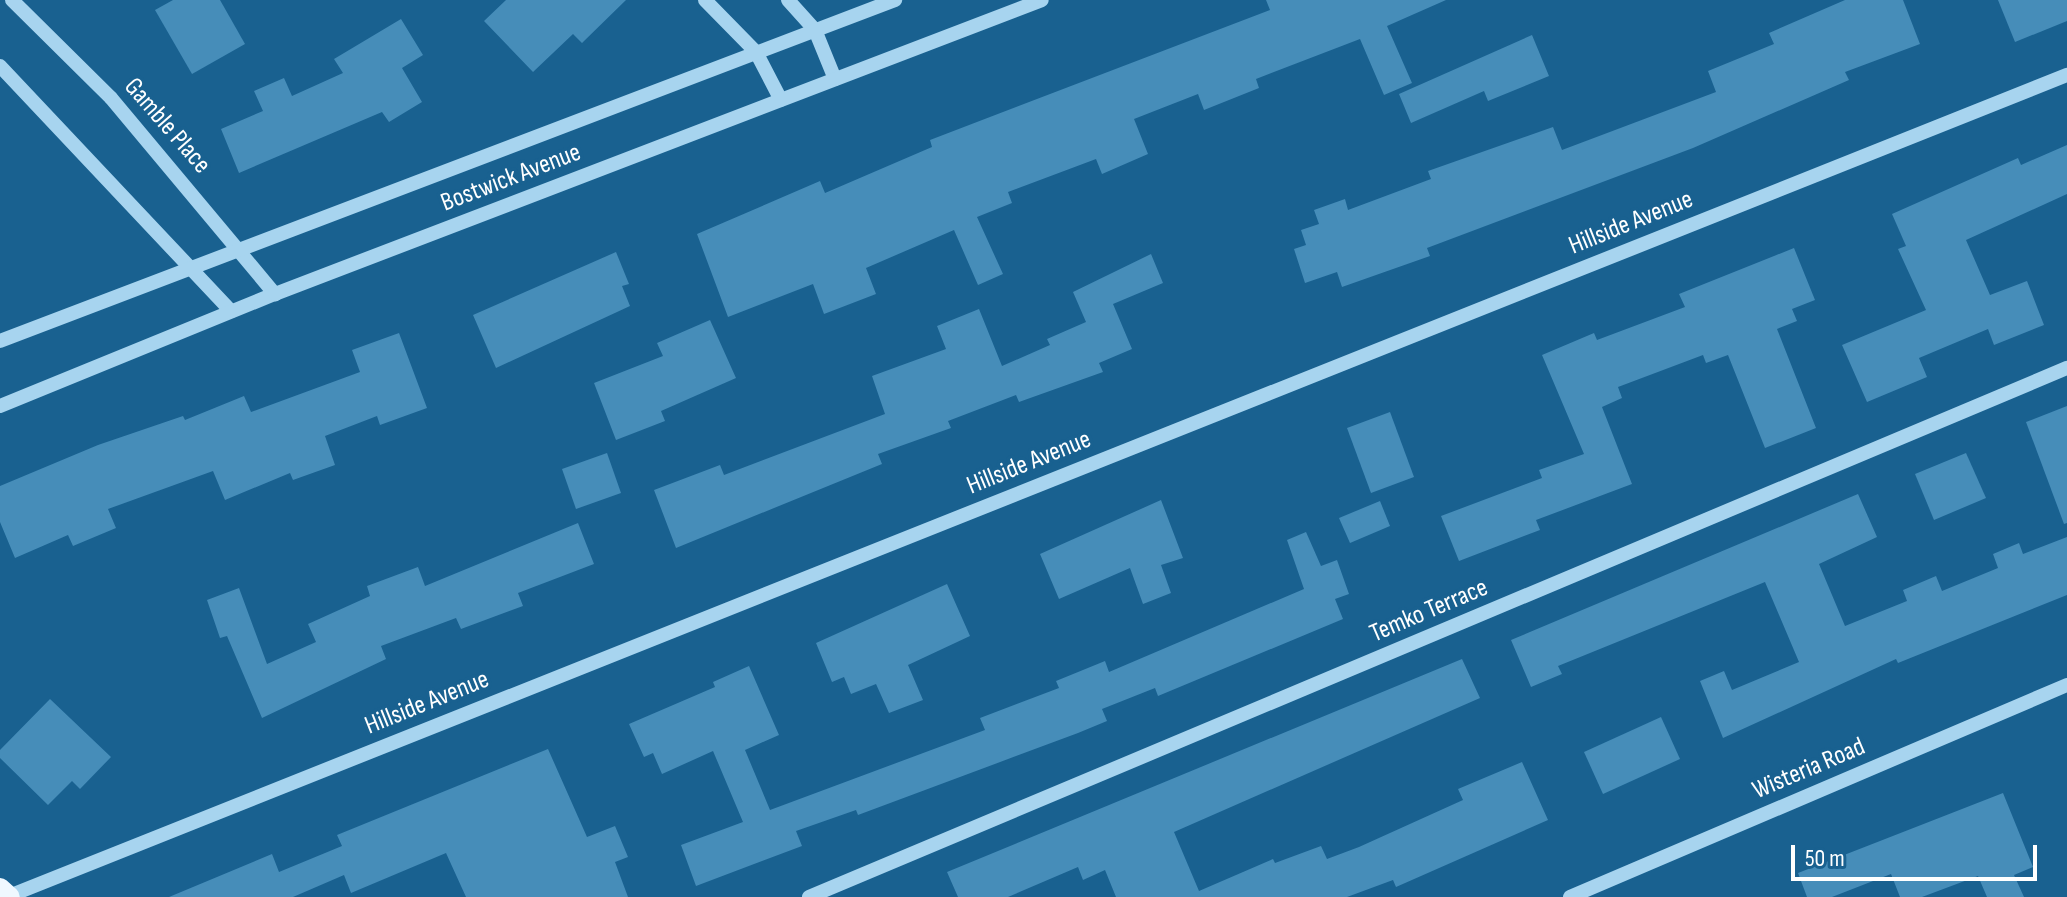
<!DOCTYPE html>
<html>
<head>
<meta charset="utf-8">
<style>
	body { margin:0 }
	#map { position:relative; width:2067px; height:897px; overflow:hidden; background:#196190; font-family:"Sofia Sans Condensed",sans-serif }
	div>[style] { position:absolute }
	.building>* { inset:0; background:#468db9 }
	.minor>* { height:14px; margin:-7px; padding:0 7px; transform-origin:7px; border-radius:7px; background:#a7d4ef }
	.major>* { height:20px; margin:-10px; padding:0 10px; transform-origin:10px; border-radius:10px; background:#eff8ff }
	span { translate:-50% -50%; white-space:nowrap; text-align:center; line-height:1.15; -webkit-text-stroke:7px #196190; paint-order:stroke }
	.street-label { font-size:26px; color:#fff }
	.scale { position:absolute; left:1791px; top:845px; width:246px; height:36px; box-sizing:border-box; border:4px solid #fff; border-top:0; padding-left:10px; font-size:24px; line-height:28px; white-space:nowrap; color:#fff; -webkit-text-stroke:6px #196190; paint-order:stroke }
</style>
</head>
<body>
<div id="map">
	<div class="building">
		<div style="clip-path:polygon(173px 0,220px 0,245px 44px,192px 74px,155px 10px)"></div>
		<div style="clip-path:polygon(506px 0,626px 0,582px 43px,573px 34px,533px 72px,484px 21px)"></div>
		<div style="clip-path:polygon(1266px 0,1446px 0,1387px 26px,1412px 83px,1384px 95px,1360px 39px,1256px 79px,1259px 88px,1204px 110px,1198px 94px,1134px 119px,1148px 154px,1102px 174px,1096px 159px,1008px 192px,1012px 203px,977px 217px,1003px 274px,978px 285px,954px 230px,866px 268px,876px 294px,824px 314px,813px 284px,728px 317px,697px 234px,820px 181px,825px 193px,932px 147px,930px 140px,1270px 10px)"></div>
		<div style="clip-path:polygon(1845px 0,1903px 0,1920px 44px,1845px 72px,1849px 80px,1693px 148px,1427px 248px,1430px 256px,1342px 287px,1337px 272px,1305px 283px,1294px 249px,1306px 245px,1301px 230px,1319px 224px,1314px 210px,1345px 199px,1348px 210px,1431px 179px,1428px 171px,1553px 127px,1562px 150px,1716px 92px,1708px 71px,1774px 44px,1769px 33px)"></div>
		<div style="clip-path:polygon(1998px 0,2067px 0,2067px 21px,2015px 42px)"></div>
		<div style="clip-path:polygon(401px 19px,423px 55px,402px 68px,422px 102px,389px 122px,382px 112px,239px 173px,221px 129px,263px 111px,254px 91px,284px 78px,292px 96px,343px 73px,334px 59px)"></div>
		<div style="clip-path:polygon(1532px 35px,1549px 76px,1488px 101px,1484px 91px,1411px 123px,1399px 94px)"></div>
		<div style="clip-path:polygon(2067px 145px,2067px 194px,1966px 240px,1990px 295px,2027px 281px,2044px 325px,1994px 345px,1988px 329px,1919px 358px,1927px 377px,1867px 402px,1842px 345px,1926px 310px,1898px 249px,1906px 246px,1892px 214px,2018px 158px,2021px 165px)"></div>
		<div style="clip-path:polygon(1794px 248px,1815px 300px,1792px 309px,1797px 321px,1777px 329px,1816px 428px,1765px 448px,1728px 355px,1706px 363px,1703px 355px,1618px 387px,1622px 398px,1602px 407px,1632px 484px,1536px 520px,1540px 530px,1459px 561px,1441px 516px,1542px 478px,1539px 470px,1584px 454px,1542px 355px,1594px 333px,1597px 340px,1685px 307px,1679px 294px)"></div>
		<div style="clip-path:polygon(616px 252px,629px 284px,622px 286px,630px 306px,496px 368px,473px 315px)"></div>
		<div style="clip-path:polygon(1151px 254px,1163px 283px,1113px 304px,1132px 349px,1099px 363px,1103px 372px,1019px 402px,1016px 395px,948px 421px,951px 428px,878px 454px,882px 464px,676px 548px,654px 490px,720px 465px,724px 475px,885px 414px,872px 376px,946px 349px,937px 326px,979px 309px,1002px 366px,1050px 345px,1047px 339px,1086px 322px,1073px 292px)"></div>
		<div style="clip-path:polygon(710px 320px,736px 378px,661px 411px,665px 421px,616px 440px,594px 383px,663px 356px,657px 343px)"></div>
		<div style="clip-path:polygon(399px 333px,427px 408px,380px 425px,377px 416px,325px 436px,335px 465px,293px 480px,290px 473px,225px 500px,213px 471px,108px 509px,116px 528px,73px 546px,68px 535px,15px 558px,0 522px,0 486px,98px 445px,183px 416px,185px 420px,244px 396px,251px 412px,360px 372px,352px 350px)"></div>
		<div style="clip-path:polygon(2067px 406px,2067px 523px,2064px 524px,2026px 422px)"></div>
		<div style="clip-path:polygon(1390px 412px,1414px 477px,1371px 493px,1347px 428px)"></div>
		<div style="clip-path:polygon(607px 453px,621px 493px,576px 509px,562px 469px)"></div>
		<div style="clip-path:polygon(1966px 453px,1986px 498px,1934px 520px,1915px 474px)"></div>
		<div style="clip-path:polygon(1858px 494px,1877px 537px,1819px 564px,1845px 626px,1907px 601px,1903px 590px,1936px 576px,1942px 591px,1998px 568px,1993px 554px,2019px 543px,2023px 554px,2067px 537px,2067px 595px,1898px 663px,1896px 659px,1723px 738px,1700px 681px,1724px 671px,1732px 690px,1799px 662px,1765px 582px,1558px 666px,1562px 674px,1531px 687px,1511px 640px)"></div>
		<div style="clip-path:polygon(1161px 500px,1183px 558px,1161px 565px,1171px 593px,1143px 604px,1130px 568px,1059px 599px,1040px 554px)"></div>
		<div style="clip-path:polygon(1380px 501px,1390px 526px,1350px 543px,1339px 518px)"></div>
		<div style="clip-path:polygon(578px 523px,594px 564px,518px 593px,523px 606px,461px 629px,456px 618px,381px 646px,386px 659px,262px 718px,227px 636px,220px 638px,207px 600px,239px 588px,267px 664px,316px 642px,308px 624px,370px 596px,367px 586px,418px 567px,425px 586px)"></div>
		<div style="clip-path:polygon(1306px 532px,1321px 566px,1337px 560px,1349px 594px,1335px 599px,1343px 619px,1158px 696px,1155px 688px,1102px 709px,1107px 721px,1078px 733px,858px 815px,856px 810px,796px 831px,802px 846px,696px 886px,681px 845px,743px 822px,713px 751px,662px 774px,653px 753px,644px 757px,629px 724px,715px 687px,713px 682px,749px 666px,779px 735px,745px 750px,770px 810px,985px 730px,980px 718px,1059px 688px,1056px 681px,1105px 661px,1109px 672px,1304px 589px,1287px 540px)"></div>
		<div style="clip-path:polygon(947px 584px,970px 636px,908px 665px,923px 700px,889px 713px,876px 684px,851px 694px,844px 677px,832px 682px,816px 643px)"></div>
		<div style="clip-path:polygon(1462px 659px,1480px 698px,1174px 832px,1199px 891px,1273px 859px,1275px 863px,1321px 846px,1327px 859px,1359px 847px,1463px 800px,1458px 789px,1522px 762px,1548px 820px,1396px 887px,1393px 880px,1347px 897px,1116px 897px,1105px 870px,1083px 880px,1078px 867px,1008px 897px,958px 897px,947px 872px)"></div>
		<div style="clip-path:polygon(50px 699px,111px 757px,80px 789px,72px 781px,48px 805px,0 758px,0 750px)"></div>
		<div style="clip-path:polygon(1661px 717px,1680px 759px,1603px 794px,1584px 752px)"></div>
		<div style="clip-path:polygon(548px 749px,587px 837px,615px 826px,628px 857px,615px 862px,628px 897px,466px 897px,446px 853px,351px 893px,344px 875px,293px 897px,169px 897px,272px 854px,279px 872px,342px 846px,337px 835px)"></div>
		<div style="clip-path:polygon(2003px 793px,2033px 867px,2014px 875px,2024px 897px,1987px 897px,1978px 876px,1922px 897px,1900px 897px,1891px 874px,1832px 897px,1807px 897px,1798px 873px)"></div>
	</div>
	<div class="minor">
		<div style="left:12px;top:0;width:139px;rotate:44.7deg"></div>
		<div style="left:111px;top:98px;width:256px;rotate:50.1deg"></div>
		<div style="left:705px;top:0;width:73px;rotate:45.6deg"></div>
		<div style="left:756px;top:52px;width:54px;rotate:62.5deg"></div>
		<div style="left:788px;top:0;width:40px;rotate:48deg"></div>
		<div style="left:815px;top:30px;width:53px;rotate:67.8deg"></div>
		<div style="left:0;top:66px;width:337px;rotate:46.7deg"></div>
		<div style="left:0;top:341px;width:958px;rotate:-20.86deg"></div>
		<div style="left:0;top:406px;width:297px;rotate:-22.2deg"></div>
		<div style="left:275px;top:294px;width:821px;rotate:-20.97deg"></div>
		<div style="left:9px;top:896px;width:2216px;rotate:-21.75deg"></div>
		<div style="left:809px;top:897px;width:1365px;rotate:-22.81deg"></div>
		<div style="left:1570px;top:897px;width:540px;rotate:-23.1deg"></div>
	</div>
	<div class="major">
		<div style="left:0;top:888px;width:13px;rotate:42deg"></div>
	</div>
	<div class="street-label">
		<span style="left:167px;top:126px;rotate:49deg">Gamble Place</span>
		<span style="left:511px;top:178px;rotate:-21deg">Bostwick Avenue</span>
		<span style="left:1631px;top:223px;rotate:-22deg">Hillside Avenue</span>
		<span style="left:1029px;top:463px;rotate:-22deg">Hillside Avenue</span>
		<span style="left:1429px;top:611px;rotate:-23deg">Temko Terrace</span>
		<span style="left:427px;top:703px;rotate:-22deg">Hillside Avenue</span>
		<span style="left:1809px;top:769px;rotate:-23deg">Wisteria Road</span>
	</div>
	<div class="scale">50 m</div>
</div>
</body>
</html>
